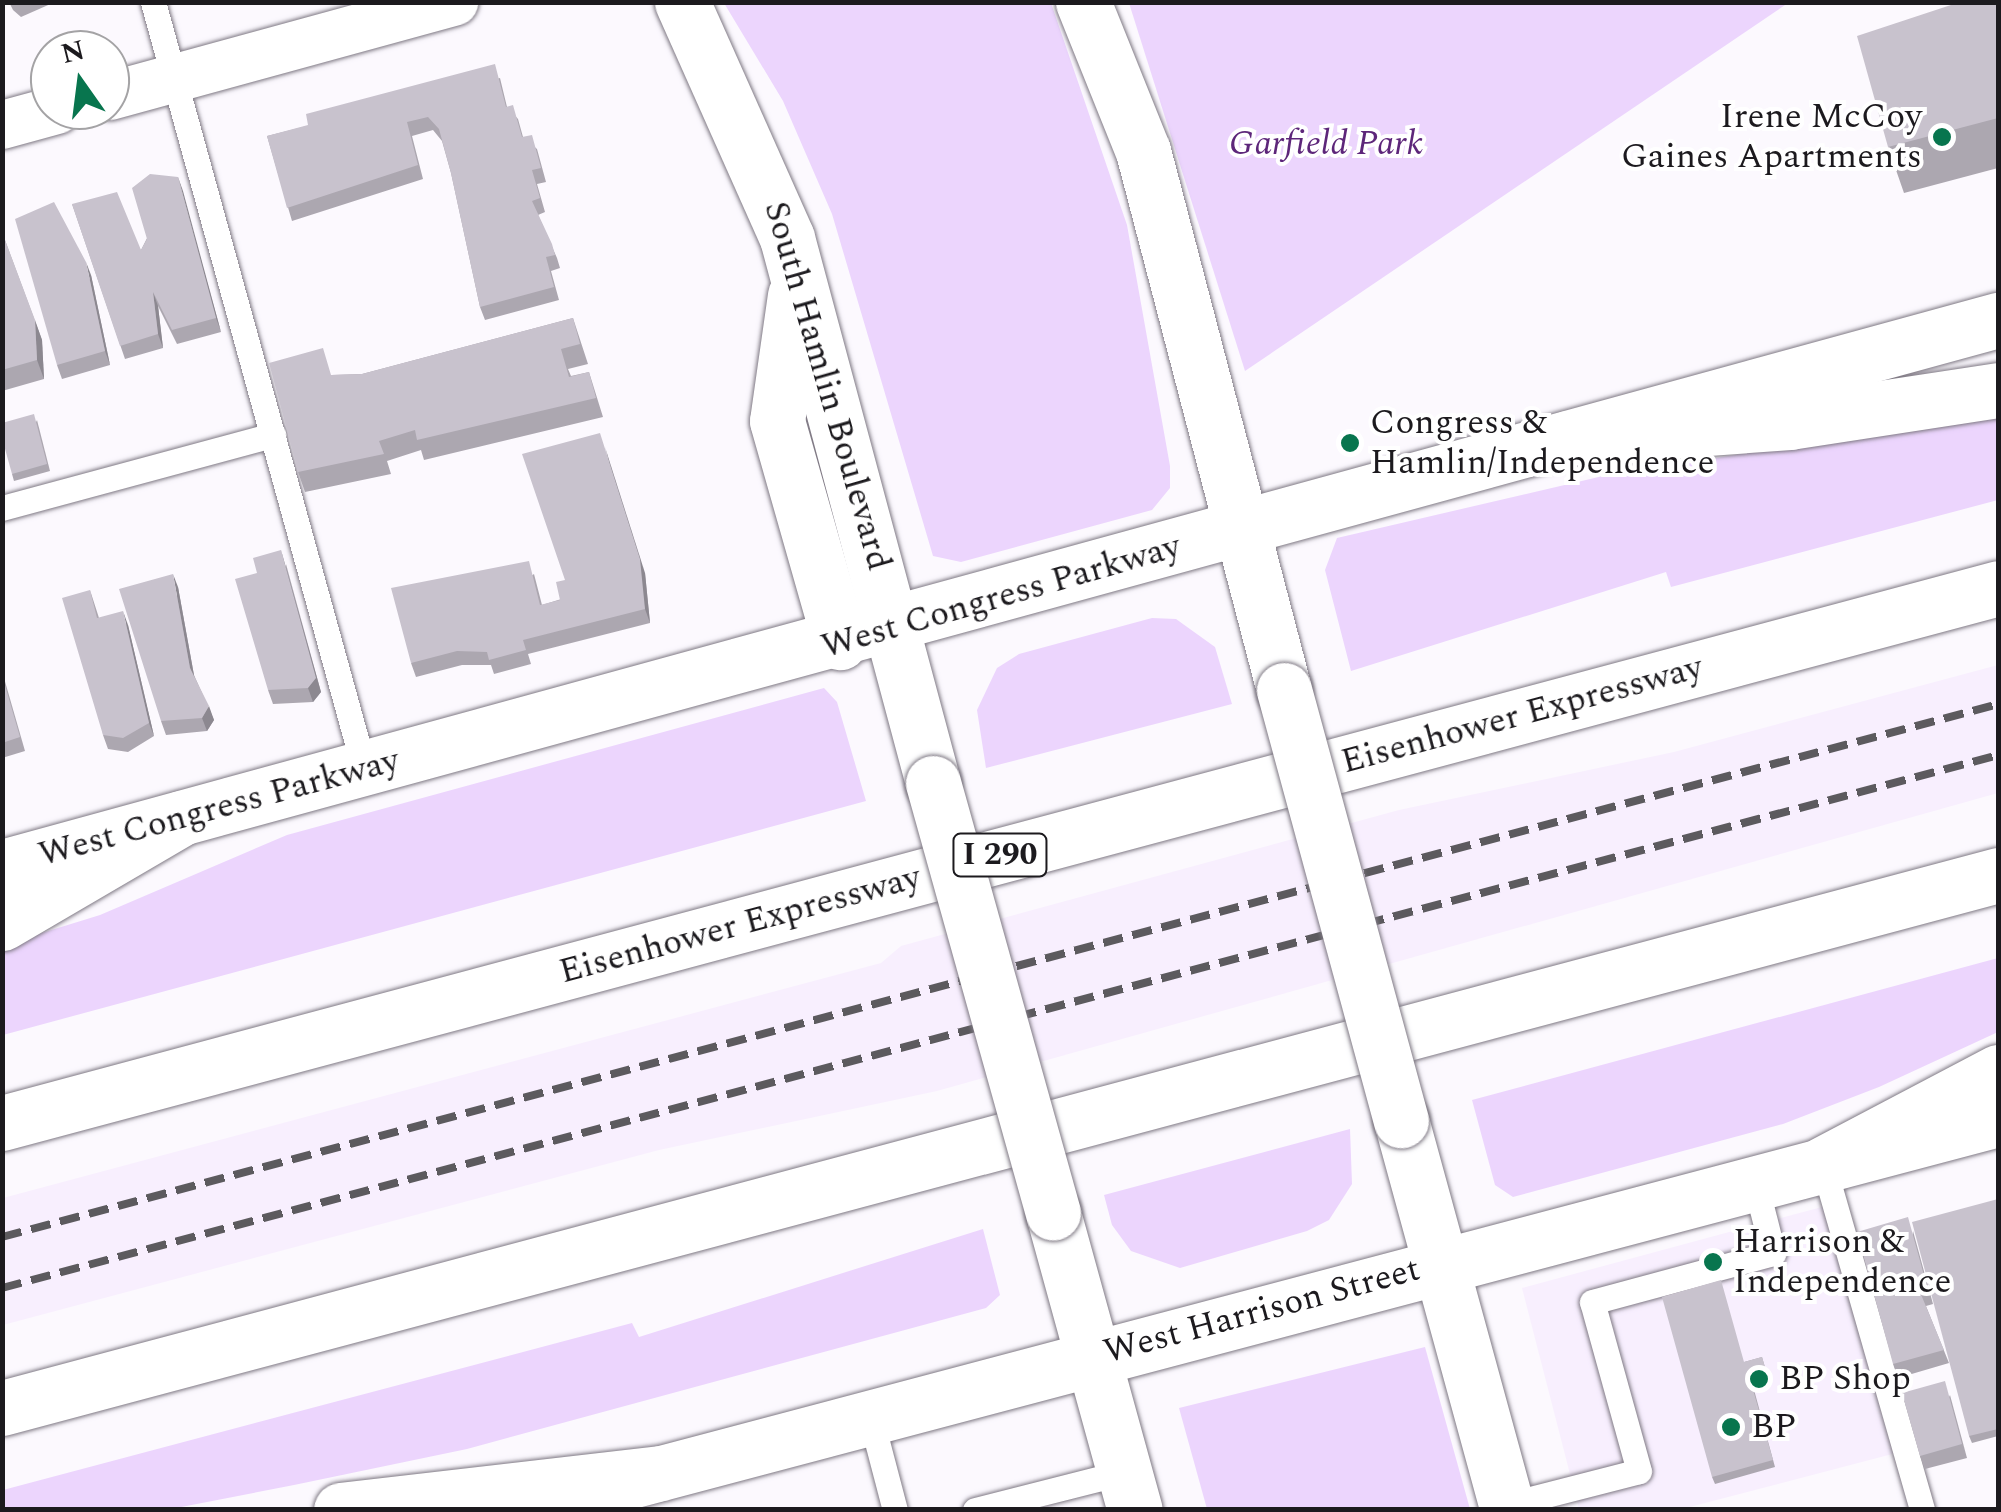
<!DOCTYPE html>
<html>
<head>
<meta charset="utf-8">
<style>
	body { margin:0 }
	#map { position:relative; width:2001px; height:1512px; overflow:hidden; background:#fcf9fe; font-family:Spectral,serif }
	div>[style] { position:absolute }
	.built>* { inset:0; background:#f8effe }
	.green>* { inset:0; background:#ecd5fd }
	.roads { filter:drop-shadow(0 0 2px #7f7984) drop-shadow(0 0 2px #7f7984) }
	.service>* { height:25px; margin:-12.5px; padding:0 12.5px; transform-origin:12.5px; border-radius:12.5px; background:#fff }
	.minor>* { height:48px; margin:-24px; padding:0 24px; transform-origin:24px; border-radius:24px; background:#fff }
	.tertiary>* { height:55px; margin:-27.5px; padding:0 27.5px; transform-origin:27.5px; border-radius:27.5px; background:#fff }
	.motorway>* { height:55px; margin:-27.5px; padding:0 27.5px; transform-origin:27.5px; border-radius:27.5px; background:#fff }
	.rail>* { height:8px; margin-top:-4px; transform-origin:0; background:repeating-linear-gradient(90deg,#5c5a5e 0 20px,transparent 0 30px) }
	.bridges { filter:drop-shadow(0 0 2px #7f7984) drop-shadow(0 0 2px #7f7984) }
	.tertiary-bridge>* { height:55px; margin:-27.5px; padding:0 27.5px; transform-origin:27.5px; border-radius:27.5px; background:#fff }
	.wall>* { inset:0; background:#aca7b0 }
	.shaded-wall>* { inset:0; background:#8c8890 }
	.building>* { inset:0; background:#c8c2cd }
	.dots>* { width:28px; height:28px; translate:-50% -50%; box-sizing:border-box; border:5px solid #fff; border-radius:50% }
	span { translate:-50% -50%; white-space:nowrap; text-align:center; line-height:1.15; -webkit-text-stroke:8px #fff; paint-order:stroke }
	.shield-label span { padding:2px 8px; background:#fff; border:2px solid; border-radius:8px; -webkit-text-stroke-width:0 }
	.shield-label { font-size:32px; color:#1c1a1e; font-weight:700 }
	.poi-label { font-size:35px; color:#1c1a1e }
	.right { translate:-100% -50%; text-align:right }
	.left { translate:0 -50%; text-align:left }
	.park-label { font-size:35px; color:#5d267a; font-style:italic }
	.street-label { font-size:35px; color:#1c1a1e }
	.frame { position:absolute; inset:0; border:5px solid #1c1a1e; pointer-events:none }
	.north { position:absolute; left:30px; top:30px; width:100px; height:100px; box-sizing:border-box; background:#fff; border:2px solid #a4a3a5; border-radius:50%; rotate:346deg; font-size:28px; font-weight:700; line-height:40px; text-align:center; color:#1c1a1e }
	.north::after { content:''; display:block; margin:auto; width:35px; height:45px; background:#08754e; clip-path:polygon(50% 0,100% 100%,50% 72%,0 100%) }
</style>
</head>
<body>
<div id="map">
	<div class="built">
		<div style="clip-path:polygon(1998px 665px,1998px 793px,937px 1091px,659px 1150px,3px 1325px,3px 1198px,881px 963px,901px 946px,1399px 810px,1674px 752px)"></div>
		<div style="clip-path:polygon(1833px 1204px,1900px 1452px,1682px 1509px,1579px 1509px,1522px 1288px)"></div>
	</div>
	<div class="green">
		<div style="clip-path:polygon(724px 3px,1051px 3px,1127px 225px,1170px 466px,1170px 488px,1152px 510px,961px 562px,933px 556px,832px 214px,783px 101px)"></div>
		<div style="clip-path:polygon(1129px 3px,1788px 3px,1245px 371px)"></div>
		<div style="clip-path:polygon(1998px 413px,1998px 500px,1671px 587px,1666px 572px,1351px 671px,1325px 570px,1337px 538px,1603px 476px)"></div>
		<div style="clip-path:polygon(1152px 618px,1176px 619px,1215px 647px,1232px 704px,986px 768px,977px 710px,997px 668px,1019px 654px)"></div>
		<div style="clip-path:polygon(824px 688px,837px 702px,866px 801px,3px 1035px,3px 945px,100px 915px,287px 835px)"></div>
		<div style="clip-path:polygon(1998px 958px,1998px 1032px,1879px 1087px,1783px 1124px,1513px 1197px,1495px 1185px,1472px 1100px)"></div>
		<div style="clip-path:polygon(1350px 1129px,1352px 1184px,1329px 1220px,1307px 1231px,1180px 1268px,1131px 1251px,1112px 1225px,1104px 1195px)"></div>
		<div style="clip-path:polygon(983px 1229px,1000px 1295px,986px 1308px,467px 1449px,294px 1485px,171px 1509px,3px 1509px,3px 1490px,632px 1323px,639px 1337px)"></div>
		<div style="clip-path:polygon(1425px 1347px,1470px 1509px,1207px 1509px,1179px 1408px)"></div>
	</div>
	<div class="roads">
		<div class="service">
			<div style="left:153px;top:2px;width:795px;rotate:74.6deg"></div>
			<div style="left:2px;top:508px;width:281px;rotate:-15.1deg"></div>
			<div style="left:1823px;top:1164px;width:360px;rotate:74deg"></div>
			<div style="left:870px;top:1415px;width:98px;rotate:75.3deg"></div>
			<div style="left:1507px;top:1505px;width:136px;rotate:-14.4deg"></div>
			<div style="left:1639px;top:1471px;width:175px;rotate:-105.5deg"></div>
			<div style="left:1592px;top:1302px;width:188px;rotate:-15.1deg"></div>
			<div style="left:1773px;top:1253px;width:73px;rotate:-104.2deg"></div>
			<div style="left:975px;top:1510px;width:155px;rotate:-14.2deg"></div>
		</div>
		<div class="minor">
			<div style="left:110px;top:96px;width:357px;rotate:-15.3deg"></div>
			<div style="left:2px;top:125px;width:57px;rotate:-15.3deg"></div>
		</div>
		<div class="tertiary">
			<div style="left:682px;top:2px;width:258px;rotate:66deg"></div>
			<div style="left:787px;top:238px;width:564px;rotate:75deg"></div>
			<div style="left:1083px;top:2px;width:161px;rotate:68.1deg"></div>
			<div style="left:1143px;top:151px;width:557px;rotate:75.34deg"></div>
			<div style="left:795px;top:295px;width:127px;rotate:98.1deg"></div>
			<div style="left:777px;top:421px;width:230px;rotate:74.1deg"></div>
			<div style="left:2px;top:867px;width:2070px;rotate:-15.33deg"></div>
			<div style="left:1401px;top:1120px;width:404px;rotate:74.7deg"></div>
			<div style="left:1053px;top:1213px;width:308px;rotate:74.6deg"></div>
			<div style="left:612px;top:1486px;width:1434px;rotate:-14.83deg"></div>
		</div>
		<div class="motorway">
			<div style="left:1568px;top:438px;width:222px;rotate:-4.1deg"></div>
			<div style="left:1789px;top:422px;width:211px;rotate:-8.7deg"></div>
			<div style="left:2px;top:923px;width:208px;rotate:-30.3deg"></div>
			<div style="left:2px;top:1123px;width:2066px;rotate:-15deg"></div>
			<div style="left:1823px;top:1164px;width:198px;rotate:-27.7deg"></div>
			<div style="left:2px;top:1408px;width:2066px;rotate:-14.95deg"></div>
			<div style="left:341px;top:1510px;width:320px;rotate:-6.6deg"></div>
		</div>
	</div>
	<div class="rail">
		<div style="left:2px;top:1237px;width:2066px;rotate:-14.95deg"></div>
		<div style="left:2px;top:1288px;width:2066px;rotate:-14.95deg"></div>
	</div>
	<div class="bridges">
		<div class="tertiary-bridge">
			<div style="left:1284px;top:690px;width:446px;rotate:74.8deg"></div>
			<div style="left:933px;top:783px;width:446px;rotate:74.4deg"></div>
		</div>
	</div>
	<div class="wall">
		<div style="clip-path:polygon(9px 2px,55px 2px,21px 17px,13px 10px)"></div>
		<div style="clip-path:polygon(1998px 2px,1998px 168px,1904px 193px,1888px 147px)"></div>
		<div style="clip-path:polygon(500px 78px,507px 107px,518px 119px,523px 137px,537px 149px,546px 182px,537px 184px,545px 212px,538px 215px,557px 258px,560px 268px,551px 271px,559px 300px,485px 320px,480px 307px,451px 173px,442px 141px,433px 130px,412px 136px,423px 179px,292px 221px,267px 136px)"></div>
		<div style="clip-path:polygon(178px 177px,221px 332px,177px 344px,158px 306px,163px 348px,125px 359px,72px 204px,141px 250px)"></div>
		<div style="clip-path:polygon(2px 232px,42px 340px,44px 379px,2px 391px)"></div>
		<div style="clip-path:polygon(91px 275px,110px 365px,62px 379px,57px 365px)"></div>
		<div style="clip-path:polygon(573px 318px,588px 364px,568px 369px,571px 376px,589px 372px,603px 417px,424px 460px,421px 450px,387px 461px,391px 474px,305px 492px,298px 472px,332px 375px,362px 374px)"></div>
		<div style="clip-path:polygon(37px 420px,50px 471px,14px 481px,12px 474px)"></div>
		<div style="clip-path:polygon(286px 564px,321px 692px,313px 702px,273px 704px,268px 690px)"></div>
		<div style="clip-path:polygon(645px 573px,650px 623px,528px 654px,531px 664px,494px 674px,491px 665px,462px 665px,416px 677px,411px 663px,534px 574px,542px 605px)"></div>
		<div style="clip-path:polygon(178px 587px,194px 675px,214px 720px,207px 731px,166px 735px,161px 721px)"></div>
		<div style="clip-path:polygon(90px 590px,99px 618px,128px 625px,154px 736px,128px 752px,108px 749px,103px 735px)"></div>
		<div style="clip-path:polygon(2px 671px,25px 751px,2px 758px)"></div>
		<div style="clip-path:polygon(1998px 1199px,1998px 1436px,1972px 1443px,1969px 1436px)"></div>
		<div style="clip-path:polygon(1913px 1231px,1933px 1304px,1926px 1306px,1949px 1363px,1898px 1378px,1893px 1364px)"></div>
		<div style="clip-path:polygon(1762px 1357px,1769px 1381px,1753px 1386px,1775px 1467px,1715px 1484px,1712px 1477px,1744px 1362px)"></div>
		<div style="clip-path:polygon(1950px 1395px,1967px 1458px,1925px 1469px,1920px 1456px)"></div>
	</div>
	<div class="shaded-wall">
		<div style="clip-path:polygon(178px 177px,183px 191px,221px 332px,216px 318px)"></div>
		<div style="clip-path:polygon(86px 262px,91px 275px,110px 365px,105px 351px)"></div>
		<div style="clip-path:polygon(153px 292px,158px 306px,163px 348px,158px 334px)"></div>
		<div style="clip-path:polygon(35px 320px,42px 340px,44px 379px,37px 360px)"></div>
		<div style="clip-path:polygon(605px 447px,645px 573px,650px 623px,645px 609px)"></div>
		<div style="clip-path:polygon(281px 550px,321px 692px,313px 702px,308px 688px)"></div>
		<div style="clip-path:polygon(173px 574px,178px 587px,195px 681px,190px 668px)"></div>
		<div style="clip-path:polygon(123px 611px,128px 625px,154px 736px,149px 723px)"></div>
		<div style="clip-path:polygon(209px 706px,214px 720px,207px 731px,202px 718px)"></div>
	</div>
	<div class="building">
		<div style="clip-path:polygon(1960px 2px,1998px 2px,1998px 118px,1888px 147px,1857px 36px)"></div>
		<div style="clip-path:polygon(495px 64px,506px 107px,513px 105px,522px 137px,532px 135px,541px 168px,532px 170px,540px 198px,532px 201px,552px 244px,555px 255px,546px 257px,554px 287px,480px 307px,451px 173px,439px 129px,428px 117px,407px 122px,418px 165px,287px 208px,267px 136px,308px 125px,306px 114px)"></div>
		<div style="clip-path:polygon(150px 174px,178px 177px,216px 318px,172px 330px,153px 292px,158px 334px,120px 346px,72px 204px,117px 192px,141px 250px,147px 239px,132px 188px)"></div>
		<div style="clip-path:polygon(54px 202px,86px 262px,105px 351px,57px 365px,15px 219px)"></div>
		<div style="clip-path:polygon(2px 232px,35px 320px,37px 360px,2px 370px)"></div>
		<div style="clip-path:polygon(573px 318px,580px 344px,561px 349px,569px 377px,589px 372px,596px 398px,417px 440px,415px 430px,379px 441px,384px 454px,298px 472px,269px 363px,323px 348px,331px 375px,362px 374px)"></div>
		<div style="clip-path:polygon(34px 414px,47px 464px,12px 474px,2px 438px,2px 423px)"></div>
		<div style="clip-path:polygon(600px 433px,640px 559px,645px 609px,523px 640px,526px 650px,489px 660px,487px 652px,457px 651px,411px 663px,391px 588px,529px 561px,540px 605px,560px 600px,556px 582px,565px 580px,522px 454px)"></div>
		<div style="clip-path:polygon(281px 550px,316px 678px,308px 688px,268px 690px,235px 579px,257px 573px,253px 558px)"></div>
		<div style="clip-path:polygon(173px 574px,190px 668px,209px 706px,202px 718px,161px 721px,119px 589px)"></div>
		<div style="clip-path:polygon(90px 590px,97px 618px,123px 611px,149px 723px,123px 738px,103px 735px,62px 598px)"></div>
		<div style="clip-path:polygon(2px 675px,20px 737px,2px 743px)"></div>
		<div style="clip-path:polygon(1998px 1199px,1998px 1429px,1969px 1436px,1912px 1222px)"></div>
		<div style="clip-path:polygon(1908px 1217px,1928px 1290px,1920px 1292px,1944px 1350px,1893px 1364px,1857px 1232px)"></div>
		<div style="clip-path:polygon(1721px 1280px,1744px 1362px,1762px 1357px,1767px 1374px,1750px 1379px,1773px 1460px,1712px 1477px,1662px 1297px)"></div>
		<div style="clip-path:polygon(1945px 1381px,1962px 1444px,1920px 1456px,1902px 1393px)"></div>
	</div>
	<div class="dots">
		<div style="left:1942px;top:137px;background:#08754e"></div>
		<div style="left:1350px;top:443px;background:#08754e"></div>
		<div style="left:1713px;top:1262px;background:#08754e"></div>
		<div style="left:1759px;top:1379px;background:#08754e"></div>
		<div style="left:1731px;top:1427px;background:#08754e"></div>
	</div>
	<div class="shield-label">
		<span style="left:1000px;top:855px">I 290</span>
	</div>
	<div class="poi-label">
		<span class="right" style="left:1922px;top:137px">Irene McCoy<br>Gaines Apartments</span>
		<span class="left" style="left:1370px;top:443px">Congress &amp;<br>Hamlin/Independence</span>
		<span class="left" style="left:1733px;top:1262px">Harrison &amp;<br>Independence</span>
		<span class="left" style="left:1779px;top:1379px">BP Shop</span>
		<span class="left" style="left:1751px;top:1427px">BP</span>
	</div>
	<div class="park-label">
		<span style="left:1326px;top:144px">Garfield Park</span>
	</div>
	<div class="street-label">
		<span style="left:827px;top:386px;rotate:74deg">South Hamlin Boulevard</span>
		<span style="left:1001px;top:597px;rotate:-16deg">West Congress Parkway</span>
		<span style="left:1522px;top:715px;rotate:-15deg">Eisenhower Expressway</span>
		<span style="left:219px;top:808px;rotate:-15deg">West Congress Parkway</span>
		<span style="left:740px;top:925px;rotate:-15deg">Eisenhower Expressway</span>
		<span style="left:1262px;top:1311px;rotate:-15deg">West Harrison Street</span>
	</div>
	<div class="frame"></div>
	<div class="north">N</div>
</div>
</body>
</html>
